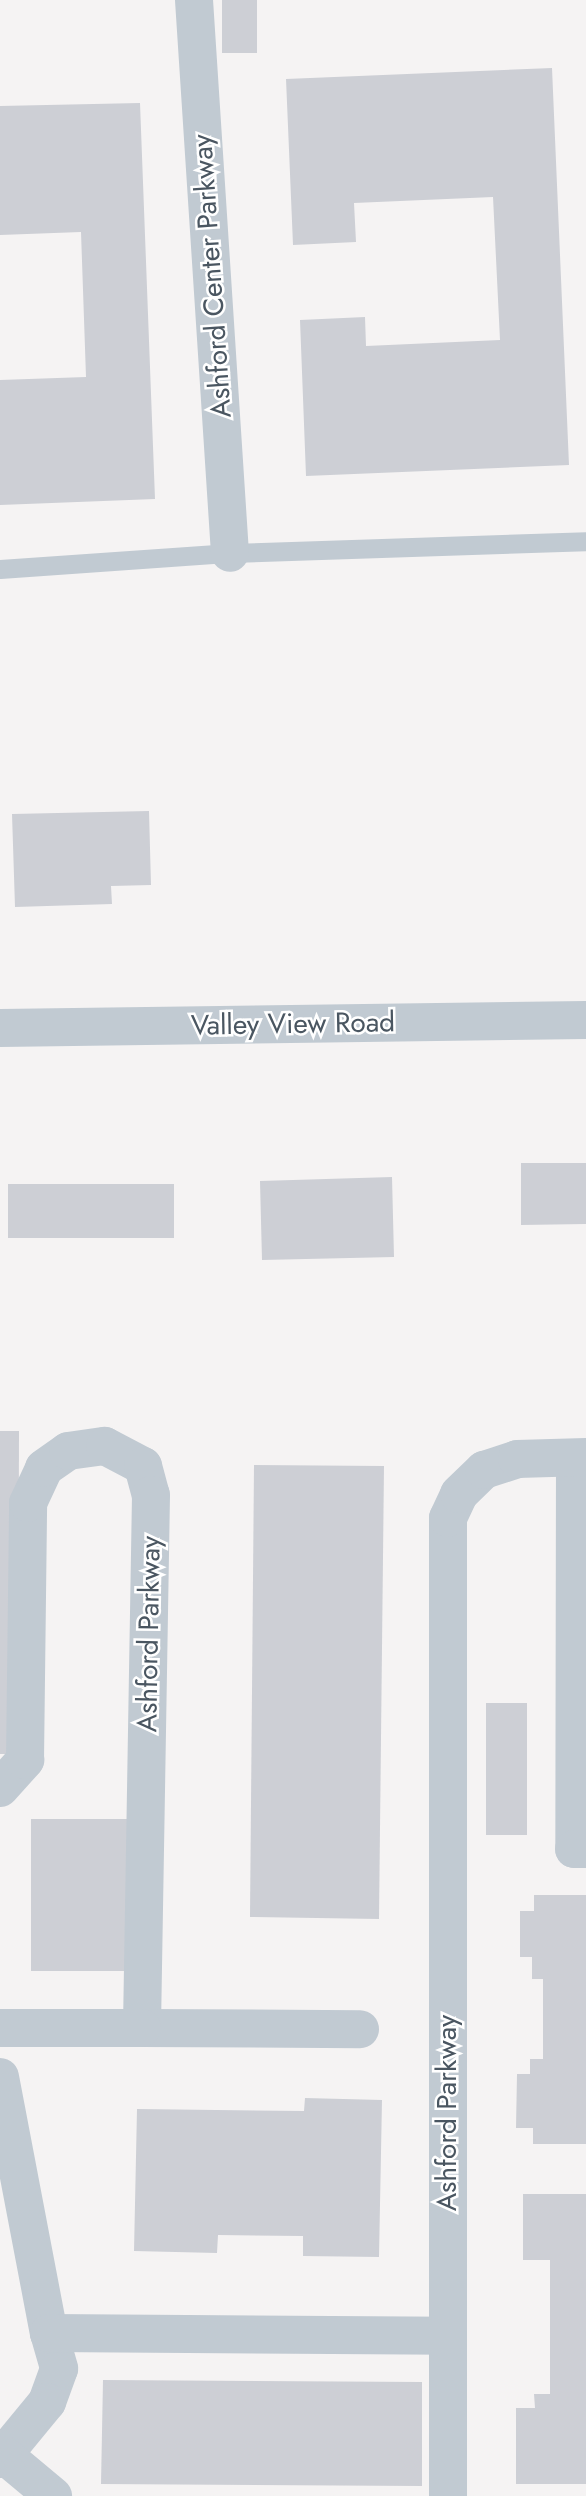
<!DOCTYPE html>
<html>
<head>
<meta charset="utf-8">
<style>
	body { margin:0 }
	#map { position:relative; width:586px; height:2496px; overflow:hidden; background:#f5f3f3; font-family:Jost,sans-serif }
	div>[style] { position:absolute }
	.building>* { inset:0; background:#cdcfd5 }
	.lane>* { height:19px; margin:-9.5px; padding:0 9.5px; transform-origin:9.5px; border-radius:9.5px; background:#c1cad2 }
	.street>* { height:38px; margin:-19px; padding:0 19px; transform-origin:19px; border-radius:19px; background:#c1cad2 }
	span { translate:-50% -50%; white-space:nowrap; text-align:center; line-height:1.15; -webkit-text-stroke:5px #fff; paint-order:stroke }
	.street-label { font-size:28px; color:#4a5661 }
</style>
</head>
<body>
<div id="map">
	<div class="building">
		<div style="clip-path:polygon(222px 0,257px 0,257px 53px,222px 53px)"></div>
		<div style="clip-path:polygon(552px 68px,569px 465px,306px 476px,300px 320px,365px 317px,366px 346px,500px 340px,493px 197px,354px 203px,356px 242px,293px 245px,286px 79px)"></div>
		<div style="clip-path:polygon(140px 103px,155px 499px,0 505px,0 380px,86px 377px,81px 232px,0 235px,0 106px)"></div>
		<div style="clip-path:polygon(149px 811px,151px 885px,111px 886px,112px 904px,15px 907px,12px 814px)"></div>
		<div style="clip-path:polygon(521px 1163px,586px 1163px,586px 1224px,521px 1225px)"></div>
		<div style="clip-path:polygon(392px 1177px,394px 1257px,262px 1260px,260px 1181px)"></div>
		<div style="clip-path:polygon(8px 1184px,174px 1184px,174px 1238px,8px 1238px)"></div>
		<div style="clip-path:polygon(0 1431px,19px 1431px,18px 1754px,0 1754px)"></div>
		<div style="clip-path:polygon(254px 1465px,384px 1466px,379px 1919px,250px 1917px)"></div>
		<div style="clip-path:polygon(486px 1703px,527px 1703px,527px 1835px,486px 1835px)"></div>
		<div style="clip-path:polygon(31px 1819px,136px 1819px,136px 1971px,31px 1971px)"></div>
		<div style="clip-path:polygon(534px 1895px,586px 1895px,586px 2144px,533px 2144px,533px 2128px,516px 2128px,517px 2074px,530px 2074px,530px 2059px,543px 2059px,543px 1979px,532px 1979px,532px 1957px,520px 1957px,520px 1911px,534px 1911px)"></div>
		<div style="clip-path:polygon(305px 2098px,382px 2100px,379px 2257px,303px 2256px,303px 2236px,218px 2235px,217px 2253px,134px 2251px,137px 2109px,304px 2111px)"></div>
		<div style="clip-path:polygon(523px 2194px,586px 2194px,586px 2484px,516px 2484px,516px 2408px,535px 2408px,534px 2394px,550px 2394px,550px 2260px,523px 2260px)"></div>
		<div style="clip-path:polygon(103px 2380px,422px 2382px,422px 2486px,101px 2484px)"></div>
	</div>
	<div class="lane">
		<div style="left:0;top:569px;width:231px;rotate:-4deg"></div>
		<div style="left:230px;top:553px;width:356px;rotate:-1.9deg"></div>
	</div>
	<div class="street">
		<div style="left:194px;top:0;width:554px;rotate:86.28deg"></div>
		<div style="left:0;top:1028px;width:586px;rotate:-0.78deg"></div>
		<div style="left:575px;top:1458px;width:391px;rotate:90.1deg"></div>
		<div style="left:574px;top:1849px;width:12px"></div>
		<div style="left:0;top:1788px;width:38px;rotate:-48deg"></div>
		<div style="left:25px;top:1760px;width:257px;rotate:-89.3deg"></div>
		<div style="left:28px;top:1503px;width:38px;rotate:-65deg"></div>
		<div style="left:44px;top:1468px;width:29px;rotate:-35deg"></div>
		<div style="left:68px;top:1451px;width:37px;rotate:-8deg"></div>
		<div style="left:105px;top:1446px;width:43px;rotate:27.8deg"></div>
		<div style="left:143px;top:1466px;width:30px;rotate:75deg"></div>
		<div style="left:151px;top:1495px;width:533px;rotate:90.97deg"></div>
		<div style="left:142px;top:2028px;width:218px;rotate:0.3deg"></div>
		<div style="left:0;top:2028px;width:142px"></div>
		<div style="left:0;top:2077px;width:261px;rotate:79.2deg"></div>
		<div style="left:49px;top:2333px;width:37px;rotate:74deg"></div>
		<div style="left:59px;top:2369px;width:35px;rotate:110deg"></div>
		<div style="left:47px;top:2402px;width:74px;rotate:129.5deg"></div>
		<div style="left:49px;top:2333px;width:399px;rotate:0.4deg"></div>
		<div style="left:4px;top:2455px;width:64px;rotate:39.9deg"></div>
		<div style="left:448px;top:2496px;width:978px;rotate:-90deg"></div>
		<div style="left:448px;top:1518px;width:26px;rotate:-65deg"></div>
		<div style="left:459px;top:1494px;width:35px;rotate:-44deg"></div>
		<div style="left:484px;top:1470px;width:35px;rotate:-18deg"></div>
		<div style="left:517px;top:1459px;width:69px;rotate:-1.7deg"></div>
	</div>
	<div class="street-label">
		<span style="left:212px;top:276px;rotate:-94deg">Ashford Center Parkway</span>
		<span style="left:293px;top:1024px;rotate:-1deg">Valley View Road</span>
		<span style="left:149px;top:1634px;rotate:-89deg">Ashford Parkway</span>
		<span style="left:447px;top:2113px;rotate:-90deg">Ashford Parkway</span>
	</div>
</div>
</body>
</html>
